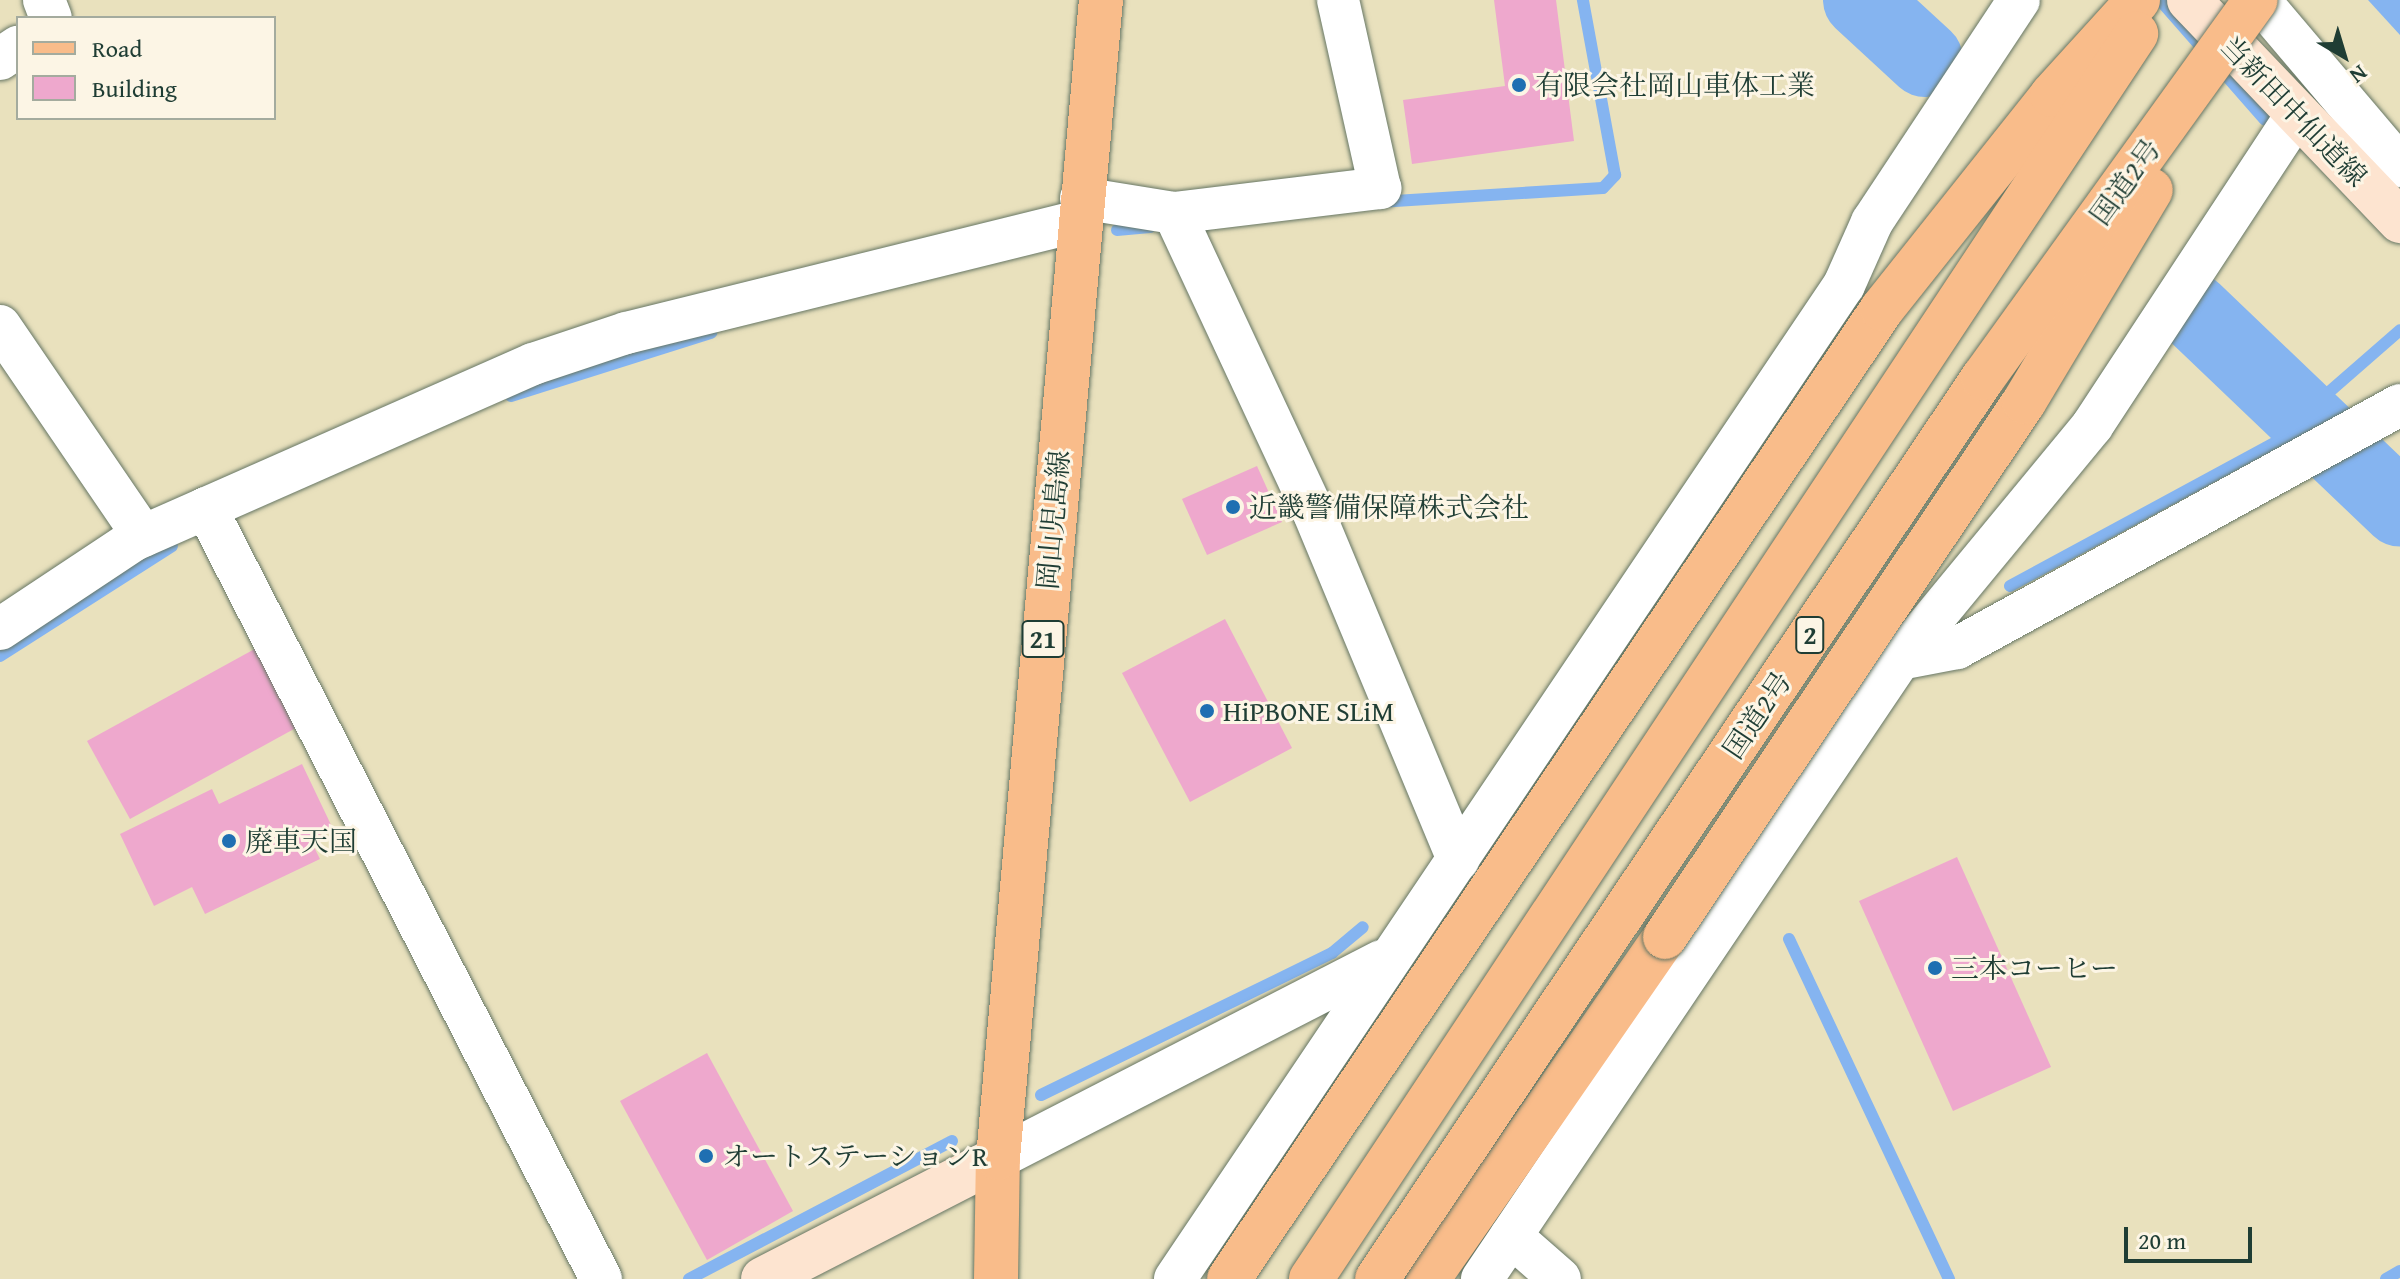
<!DOCTYPE html>
<html>
<head>
<meta charset="utf-8">
<style>
	body { margin:0 }
	#map { position:relative; width:2400px; height:1279px; overflow:hidden; background:#e9e1bd; font-family:"Gentium Book Plus","Noto Serif JP",serif }
	div>[style] { position:absolute }
	.water>* { inset:0; background:#85b4f0 }
	.stream>* { height:12px; margin:-6px; padding:0 6px; transform-origin:6px; border-radius:6px; background:#85b4f0 }
	.river>* { height:76px; margin:-38px; padding:0 38px; transform-origin:38px; border-radius:38px; background:#85b4f0 }
	.building>* { inset:0; background:#eea8cd }
	.roads { filter:drop-shadow(0 0 2px #667664) drop-shadow(0 0 2px #667664) }
	.minor>* { height:42px; margin:-21px; padding:0 21px; transform-origin:21px; border-radius:21px; background:#fff }
	.secondary>* { height:44px; margin:-22px; padding:0 22px; transform-origin:22px; border-radius:22px; background:#fde4d0 }
	.primary>* { height:44px; margin:-22px; padding:0 22px; transform-origin:22px; border-radius:22px; background:#f9bc8a }
	.trunk>* { height:44px; margin:-22px; padding:0 22px; transform-origin:22px; border-radius:22px; background:#f9bc8a }
	.bridges { filter:drop-shadow(0 0 2px #667664) drop-shadow(0 0 2px #667664) }
	.trunk-bridge>* { height:44px; margin:-22px; padding:0 22px; transform-origin:22px; border-radius:22px; background:#f9bc8a }
	.dots>* { width:22px; height:22px; translate:-50% -50%; box-sizing:border-box; border:4px solid #fcf5e5; border-radius:50% }
	span { translate:-50% -50%; white-space:nowrap; text-align:center; line-height:1.15; -webkit-text-stroke:6px #fcf5e5; paint-order:stroke }
	.shield-label span { padding:2px 6px; background:#fcf5e5; border:2px solid; border-radius:6px; -webkit-text-stroke-width:0 }
	.shield-label { font-size:26px; color:#1f3d34; font-weight:700 }
	.poi-label { font-size:28px; color:#1f3d34 }
	.left { translate:0 -50%; text-align:left }
	.street-label { font-size:28px; color:#1f3d34 }
	.legend { position:absolute; left:16px; top:16px; width:260px; height:104px; box-sizing:border-box; background:#fcf5e5; border:2px solid #a4ab9e; margin:0; padding:10px 14px; list-style:none; font-size:24px; color:#1f3d34 }
	.legend li { display:flex; align-items:center; gap:16px; height:40px }
	.legend b { width:40px; border:2px solid #a4ab9e }
	.north { position:absolute; left:2304px; top:16px; width:80px; height:80px; -webkit-text-stroke:6px #fcf5e5; paint-order:stroke; rotate:142deg; font-size:22px; font-weight:700; line-height:32px; text-align:center; color:#1f3d34 }
	.north::after { content:''; display:block; margin:auto; width:28px; height:36px; background:#1f3d34; clip-path:polygon(50% 0,100% 100%,50% 72%,0 100%) }
	.scale { position:absolute; left:2124px; top:1227px; width:128px; height:36px; box-sizing:border-box; border:4px solid #1f3d34; border-top:0; padding-left:10px; font-size:24px; line-height:28px; white-space:nowrap; color:#1f3d34; -webkit-text-stroke:6px #fcf5e5; paint-order:stroke }
</style>
</head>
<body>
<div id="map">
	<div class="water">
		<div style="clip-path:polygon(2368px 0,2400px 0,2400px 35px)"></div>
	</div>
	<div class="stream">
		<div style="left:2160px;top:0;width:159px;rotate:48.8deg"></div>
		<div style="left:1379px;top:202px;width:224px;rotate:-3.6deg"></div>
		<div style="left:1603px;top:188px;width:18px;rotate:-47deg"></div>
		<div style="left:1615px;top:175px;width:178px;rotate:-100.4deg"></div>
		<div style="left:1117px;top:230px;width:33px;rotate:-5deg"></div>
		<div style="left:511px;top:396px;width:210px;rotate:-17.5deg"></div>
		<div style="left:2305px;top:413px;width:126px;rotate:-41.1deg"></div>
		<div style="left:2010px;top:586px;width:345px;rotate:-28.4deg"></div>
		<div style="left:0;top:656px;width:204px;rotate:-32.6deg"></div>
		<div style="left:1789px;top:939px;width:376px;rotate:64.8deg"></div>
		<div style="left:1041px;top:1095px;width:324px;rotate:-26deg"></div>
		<div style="left:1332px;top:953px;width:40px;rotate:-40deg"></div>
		<div style="left:689px;top:1279px;width:297px;rotate:-27.7deg"></div>
		<div style="left:2386px;top:1279px;width:16px;rotate:-30deg"></div>
	</div>
	<div class="river">
		<div style="left:1861px;top:0;width:87px;rotate:42.7deg"></div>
		<div style="left:2193px;top:311px;width:286px;rotate:43.7deg"></div>
	</div>
	<div class="building">
		<div style="clip-path:polygon(1494px 0,1556px 0,1574px 141px,1412px 164px,1403px 100px,1505px 86px)"></div>
		<div style="clip-path:polygon(1257px 466px,1282px 522px,1207px 555px,1182px 499px)"></div>
		<div style="clip-path:polygon(1225px 619px,1292px 748px,1190px 802px,1122px 673px)"></div>
		<div style="clip-path:polygon(260px 646px,303px 724px,130px 819px,87px 741px)"></div>
		<div style="clip-path:polygon(302px 764px,333px 829px,310px 839px,320px 859px,205px 914px,192px 887px,154px 906px,120px 834px,212px 789px,219px 804px)"></div>
		<div style="clip-path:polygon(1957px 857px,2051px 1067px,1953px 1111px,1859px 901px)"></div>
		<div style="clip-path:polygon(707px 1053px,793px 1211px,707px 1260px,620px 1101px)"></div>
	</div>
	<div class="roads">
		<div class="minor">
			<div style="left:44px;top:0;width:19px;rotate:69deg"></div>
			<div style="left:2259px;top:0;width:218px;rotate:49.7deg"></div>
			<div style="left:0;top:59px;width:22px;rotate:-34deg"></div>
			<div style="left:1081px;top:198px;width:94px;rotate:9.2deg"></div>
			<div style="left:1174px;top:213px;width:208px;rotate:-6.9deg"></div>
			<div style="left:1380px;top:188px;width:193px;rotate:-102.6deg"></div>
			<div style="left:1174px;top:213px;width:329px;rotate:65deg"></div>
			<div style="left:1313px;top:511px;width:378px;rotate:67.4deg"></div>
			<div style="left:0;top:326px;width:254px;rotate:55.7deg"></div>
			<div style="left:206px;top:508px;width:866px;rotate:62.87deg"></div>
			<div style="left:0;top:629px;width:161px;rotate:-33.6deg"></div>
			<div style="left:134px;top:540px;width:436px;rotate:-23.8deg"></div>
			<div style="left:533px;top:364px;width:98px;rotate:-18.4deg"></div>
			<div style="left:626px;top:333px;width:467px;rotate:-13.9deg"></div>
			<div style="left:1900px;top:659px;width:58px;rotate:-10.9deg"></div>
			<div style="left:1957px;top:648px;width:505px;rotate:-28.75deg"></div>
			<div style="left:998px;top:1158px;width:431px;rotate:-27.2deg"></div>
			<div style="left:1511px;top:1236px;width:65px;rotate:41.3deg"></div>
			<div style="left:1175px;top:1279px;width:1198px;rotate:-56.06deg"></div>
			<div style="left:1844px;top:285px;width:69px;rotate:-66deg"></div>
			<div style="left:1872px;top:222px;width:266px;rotate:-56.5deg"></div>
			<div style="left:1482px;top:1279px;width:748px;rotate:-56.01deg"></div>
			<div style="left:1900px;top:659px;width:302px;rotate:-50.5deg"></div>
			<div style="left:2092px;top:426px;width:370px;rotate:-56.7deg"></div>
		</div>
		<div class="secondary">
			<div style="left:2189px;top:0;width:306px;rotate:46.3deg"></div>
			<div style="left:763px;top:1279px;width:264px;rotate:-27.2deg"></div>
		</div>
		<div class="primary">
			<div style="left:996px;top:1279px;width:121px;rotate:-89.1deg"></div>
			<div style="left:998px;top:1158px;width:1163px;rotate:-84.92deg"></div>
		</div>
		<div class="trunk">
			<div style="left:1229px;top:1279px;width:1169px;rotate:-56.05deg"></div>
			<div style="left:1882px;top:309px;width:273px;rotate:-51.5deg"></div>
			<div style="left:2052px;top:95px;width:128px;rotate:-47.8deg"></div>
			<div style="left:1311px;top:1279px;width:1494px;rotate:-56.47deg"></div>
			<div style="left:1428px;top:1279px;width:416px;rotate:-55.3deg"></div>
		</div>
	</div>
	<div class="bridges">
		<div class="trunk-bridge">
			<div style="left:1665px;top:937px;width:644px;rotate:-56.14deg"></div>
			<div style="left:2024px;top:402px;width:247px;rotate:-59.1deg"></div>
			<div style="left:1377px;top:1279px;width:1086px;rotate:-56.08deg"></div>
			<div style="left:1983px;top:378px;width:466px;rotate:-54.2deg"></div>
		</div>
	</div>
	<div class="dots">
		<div style="left:1519px;top:85px;background:#1f6fb2"></div>
		<div style="left:1233px;top:507px;background:#1f6fb2"></div>
		<div style="left:1207px;top:711px;background:#1f6fb2"></div>
		<div style="left:229px;top:841px;background:#1f6fb2"></div>
		<div style="left:1935px;top:968px;background:#1f6fb2"></div>
		<div style="left:706px;top:1156px;background:#1f6fb2"></div>
	</div>
	<div class="shield-label">
		<span style="left:1810px;top:635px">2</span>
		<span style="left:1043px;top:639px">21</span>
	</div>
	<div class="poi-label">
		<span class="left" style="left:1535px;top:85px">有限会社岡山車体工業</span>
		<span class="left" style="left:1249px;top:507px">近畿警備保障株式会社</span>
		<span class="left" style="left:1223px;top:711px">HiPBONE SLiM</span>
		<span class="left" style="left:245px;top:841px">廃車天国</span>
		<span class="left" style="left:1951px;top:968px">三本コーヒー</span>
		<span class="left" style="left:722px;top:1156px">オートステーションR</span>
	</div>
	<div class="street-label">
		<span style="left:2294px;top:111px;rotate:46deg">当新田中仙道線</span>
		<span style="left:2125px;top:182px;rotate:-54deg">国道2号</span>
		<span style="left:1053px;top:520px;rotate:-85deg">岡山児島線</span>
		<span style="left:1757px;top:715px;rotate:-56deg">国道2号</span>
	</div>
	<ul class="legend">
	<li><b style="height:10px;background:#f9bc8a"></b>Road</li>
	<li><b style="height:22px;background:#eea8cd"></b>Building</li>
	</ul>
	<div class="north">N</div>
	<div class="scale">20 m</div>
</div>
</body>
</html>
